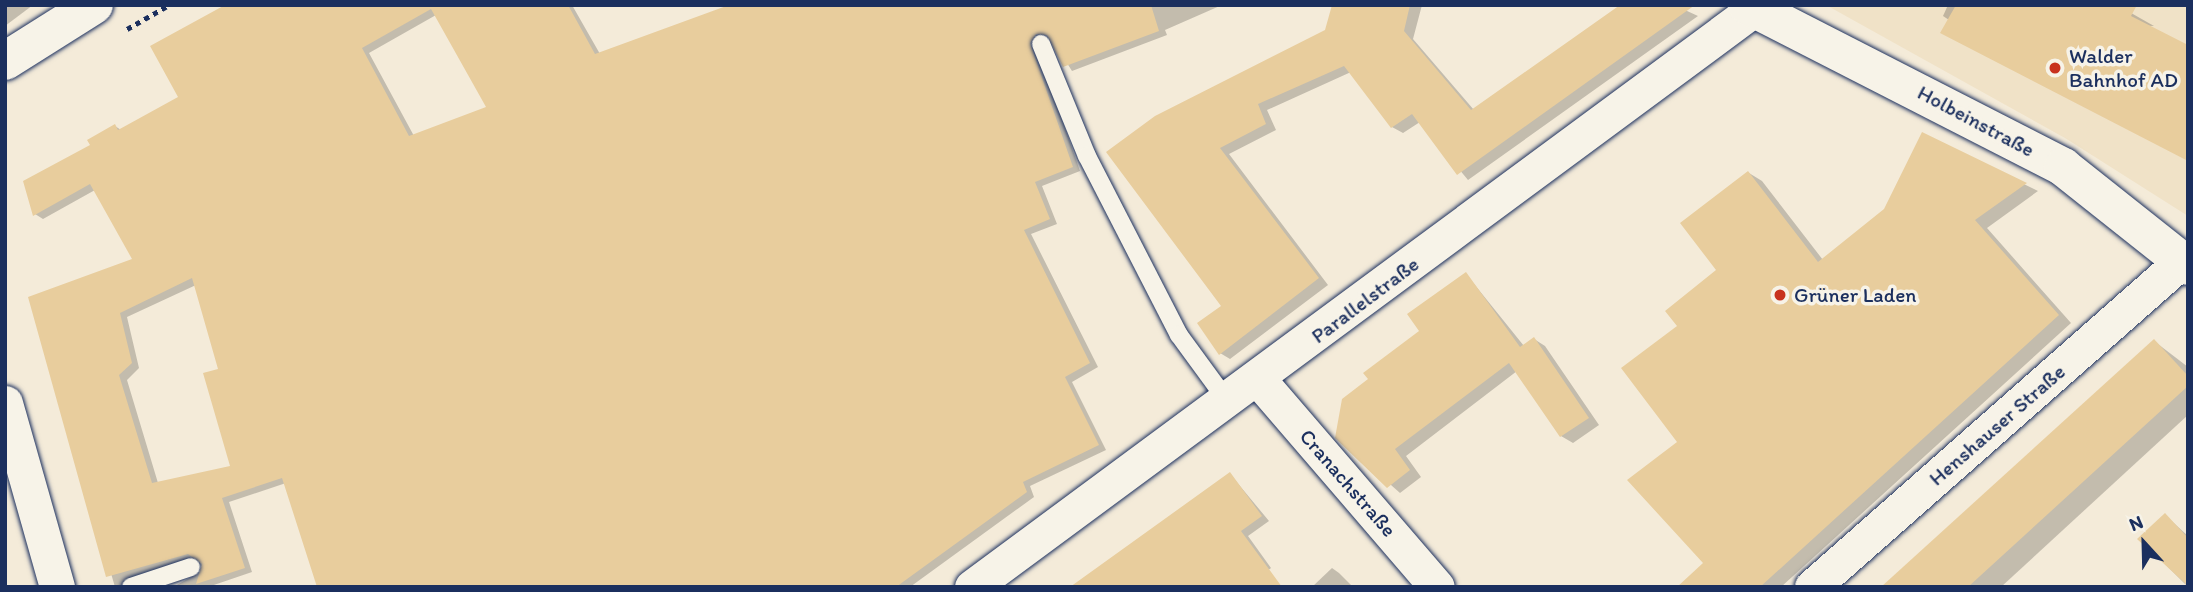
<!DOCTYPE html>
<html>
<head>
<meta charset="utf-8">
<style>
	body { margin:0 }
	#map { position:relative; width:2193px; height:592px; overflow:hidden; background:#f4ebd9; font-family:Itim,sans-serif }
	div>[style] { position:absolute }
	.built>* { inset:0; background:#f0e2c7 }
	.shadow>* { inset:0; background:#0003 }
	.building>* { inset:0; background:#e8cd9d }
	.path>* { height:4.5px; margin-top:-2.25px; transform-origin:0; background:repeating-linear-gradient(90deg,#1b2f5e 0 5px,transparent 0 10px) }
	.roads { filter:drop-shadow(0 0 2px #1b2f5e) drop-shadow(0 0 2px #1b2f5e) }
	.service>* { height:18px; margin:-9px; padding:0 9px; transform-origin:9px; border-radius:9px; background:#f7f3e8 }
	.minor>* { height:35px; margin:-17.5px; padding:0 17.5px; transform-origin:17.5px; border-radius:17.5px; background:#f7f3e8 }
	.secondary>* { height:38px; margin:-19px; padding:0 19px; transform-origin:19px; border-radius:19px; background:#f7f3e8 }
	.dots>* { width:19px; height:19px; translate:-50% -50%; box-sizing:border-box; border:4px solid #f7f3e8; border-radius:50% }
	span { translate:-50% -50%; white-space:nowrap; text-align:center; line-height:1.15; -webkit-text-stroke:7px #f7f3e8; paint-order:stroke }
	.poi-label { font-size:21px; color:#1b2f5e }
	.left { translate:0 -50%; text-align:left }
	.street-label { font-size:21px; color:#1b2f5e }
	.frame { position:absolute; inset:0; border:7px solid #1b2f5e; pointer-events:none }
	.north { position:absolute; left:2109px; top:508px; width:70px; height:70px; -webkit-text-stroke:5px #f7f3e8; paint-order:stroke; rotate:338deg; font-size:19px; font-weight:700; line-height:28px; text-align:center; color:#1b2f5e }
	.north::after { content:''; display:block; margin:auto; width:24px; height:32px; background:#1b2f5e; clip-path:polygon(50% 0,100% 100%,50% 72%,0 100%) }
</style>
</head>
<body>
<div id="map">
	<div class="built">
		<div style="clip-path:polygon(1826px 5px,2188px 5px,2188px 216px,2065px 138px)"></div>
	</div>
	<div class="shadow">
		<div style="clip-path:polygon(5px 5px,33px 5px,5px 26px)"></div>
		<div style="clip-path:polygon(evenodd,232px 5px,572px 5px,600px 54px,731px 5px,1222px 5px,1165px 30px,1167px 35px,1072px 71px,1051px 38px,1037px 47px,1080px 171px,1042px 186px,1057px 224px,1031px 234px,1098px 367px,1072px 382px,1106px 450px,1030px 486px,1034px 497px,910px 587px,382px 587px,286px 483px,229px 502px,252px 572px,208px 587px,173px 587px,204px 570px,197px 560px,133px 587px,115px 587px,30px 298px,134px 260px,95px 190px,43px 219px,35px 214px,115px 126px,121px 130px,181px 97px,232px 5px,436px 15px,489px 108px,414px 136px,369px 53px,436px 15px,232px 5px,196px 285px,220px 370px,232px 468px,158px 483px,127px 380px,139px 368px,127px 317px,196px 285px)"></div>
		<div style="clip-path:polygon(1334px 5px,1422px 5px,1413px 39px,1474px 110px,1674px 5px,1698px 16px,1468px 180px,1420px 122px,1403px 133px,1392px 127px,1351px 72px,1267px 110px,1276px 130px,1229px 154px,1328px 285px,1230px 359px,1220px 353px,1223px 306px,1108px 153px,1326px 32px)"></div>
		<div style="clip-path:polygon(1948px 5px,2117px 5px,2154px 26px,1949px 20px,1943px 16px)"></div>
		<div style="clip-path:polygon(1923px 135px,2038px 191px,1987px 228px,2071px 323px,1781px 587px,1680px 587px,1706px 563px,1680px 443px,1679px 326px,1718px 270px,1749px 173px,1762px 181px,1823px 260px,1886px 210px)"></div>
		<div style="clip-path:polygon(1466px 274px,1524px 346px,1534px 339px,1545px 346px,1599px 425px,1573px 443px,1561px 436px,1517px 371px,1406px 456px,1421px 477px,1400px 493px,1337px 437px)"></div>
		<div style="clip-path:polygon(2154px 341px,2188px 367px,2188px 415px,2001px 587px,1885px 587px)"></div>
		<div style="clip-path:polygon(1230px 474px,1269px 521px,1248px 536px,1271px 568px,1247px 587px)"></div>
		<div style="clip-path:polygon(2165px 515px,2188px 536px,2188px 587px,2140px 539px)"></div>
		<div style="clip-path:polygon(1332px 568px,1339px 573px,1353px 587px,1312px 587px)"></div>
	</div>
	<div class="building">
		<div style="clip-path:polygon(evenodd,225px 5px,568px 5px,595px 54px,729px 5px,1151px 5px,1159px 31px,1063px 67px,1047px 35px,1036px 34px,1030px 43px,1073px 167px,1035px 182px,1050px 219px,1024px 230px,1090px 363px,1065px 377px,1099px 445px,1023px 482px,1027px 492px,896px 587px,317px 587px,282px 478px,222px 498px,245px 568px,196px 584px,202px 564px,188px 554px,106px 577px,28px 297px,132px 259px,90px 184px,33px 216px,23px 181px,90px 145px,87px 140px,115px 124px,118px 130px,178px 97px,150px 46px,225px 5px,431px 9px,486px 107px,409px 136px,362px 48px,431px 9px,225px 5px,192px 278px,218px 369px,203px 373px,230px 466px,152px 483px,119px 375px,132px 363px,120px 313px,192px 278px)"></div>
		<div style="clip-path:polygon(1332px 5px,1410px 5px,1404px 31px,1471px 110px,1620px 5px,1695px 5px,1457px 175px,1412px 114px,1391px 128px,1344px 66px,1258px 104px,1266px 124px,1220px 148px,1319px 278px,1219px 355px,1197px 323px,1221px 306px,1106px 152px,1155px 116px,1325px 30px)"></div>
		<div style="clip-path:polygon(1956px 5px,2137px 5px,2131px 16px,2188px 45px,2188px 161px,1940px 33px)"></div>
		<div style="clip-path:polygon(1922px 132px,2027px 183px,1975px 220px,2059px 315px,1760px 587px,1677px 587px,1703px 563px,1627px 480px,1677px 442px,1621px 368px,1677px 326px,1665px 311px,1716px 270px,1680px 223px,1748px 171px,1818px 262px,1884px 209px)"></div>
		<div style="clip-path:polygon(1466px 272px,1520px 347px,1534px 337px,1589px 418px,1560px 437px,1509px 363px,1395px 449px,1410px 470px,1387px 488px,1335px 438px,1342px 399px,1368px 379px,1363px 373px,1419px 331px,1407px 314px)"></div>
		<div style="clip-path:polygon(2154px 339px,2188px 376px,2188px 386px,1968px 587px,1881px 587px)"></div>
		<div style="clip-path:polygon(1230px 472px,1262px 516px,1241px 531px,1282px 587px,1070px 587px)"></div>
		<div style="clip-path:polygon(2165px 513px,2188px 538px,2188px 586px,2137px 539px)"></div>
	</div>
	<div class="path">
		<div style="left:127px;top:29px;width:48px;rotate:-29.7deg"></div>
	</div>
	<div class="roads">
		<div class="service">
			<div style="left:1041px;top:44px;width:121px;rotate:67.7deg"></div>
			<div style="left:1087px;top:156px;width:201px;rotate:62.8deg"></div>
			<div style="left:1179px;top:335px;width:83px;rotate:53.8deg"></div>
			<div style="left:131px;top:587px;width:63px;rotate:-18.4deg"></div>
		</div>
		<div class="minor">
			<div style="left:1258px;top:379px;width:274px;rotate:49.3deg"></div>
			<div style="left:5px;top:403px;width:191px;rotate:74.2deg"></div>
			<div style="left:972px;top:587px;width:972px;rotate:-36.47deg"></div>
			<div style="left:1812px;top:587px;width:491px;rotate:-41.4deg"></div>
		</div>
		<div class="secondary">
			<div style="left:1747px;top:5px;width:355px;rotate:27.1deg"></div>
			<div style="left:2063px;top:167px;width:159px;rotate:38.4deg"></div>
			<div style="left:5px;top:61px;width:105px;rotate:-32.2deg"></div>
		</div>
	</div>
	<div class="dots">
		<div style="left:2055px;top:68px;background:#c8321e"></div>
		<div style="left:1780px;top:295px;background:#c8321e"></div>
	</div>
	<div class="poi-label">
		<span class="left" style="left:2069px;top:68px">Walder<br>Bahnhof AD</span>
		<span class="left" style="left:1794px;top:295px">Grüner Laden</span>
	</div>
	<div class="street-label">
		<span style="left:1976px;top:121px;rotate:28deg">Holbeinstraße</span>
		<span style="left:1365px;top:300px;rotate:-37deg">Parallelstraße</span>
		<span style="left:1997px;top:425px;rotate:-41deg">Henshauser Straße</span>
		<span style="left:1348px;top:483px;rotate:49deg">Cranachstraße</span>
	</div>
	<div class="frame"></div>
	<div class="north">N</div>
</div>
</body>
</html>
